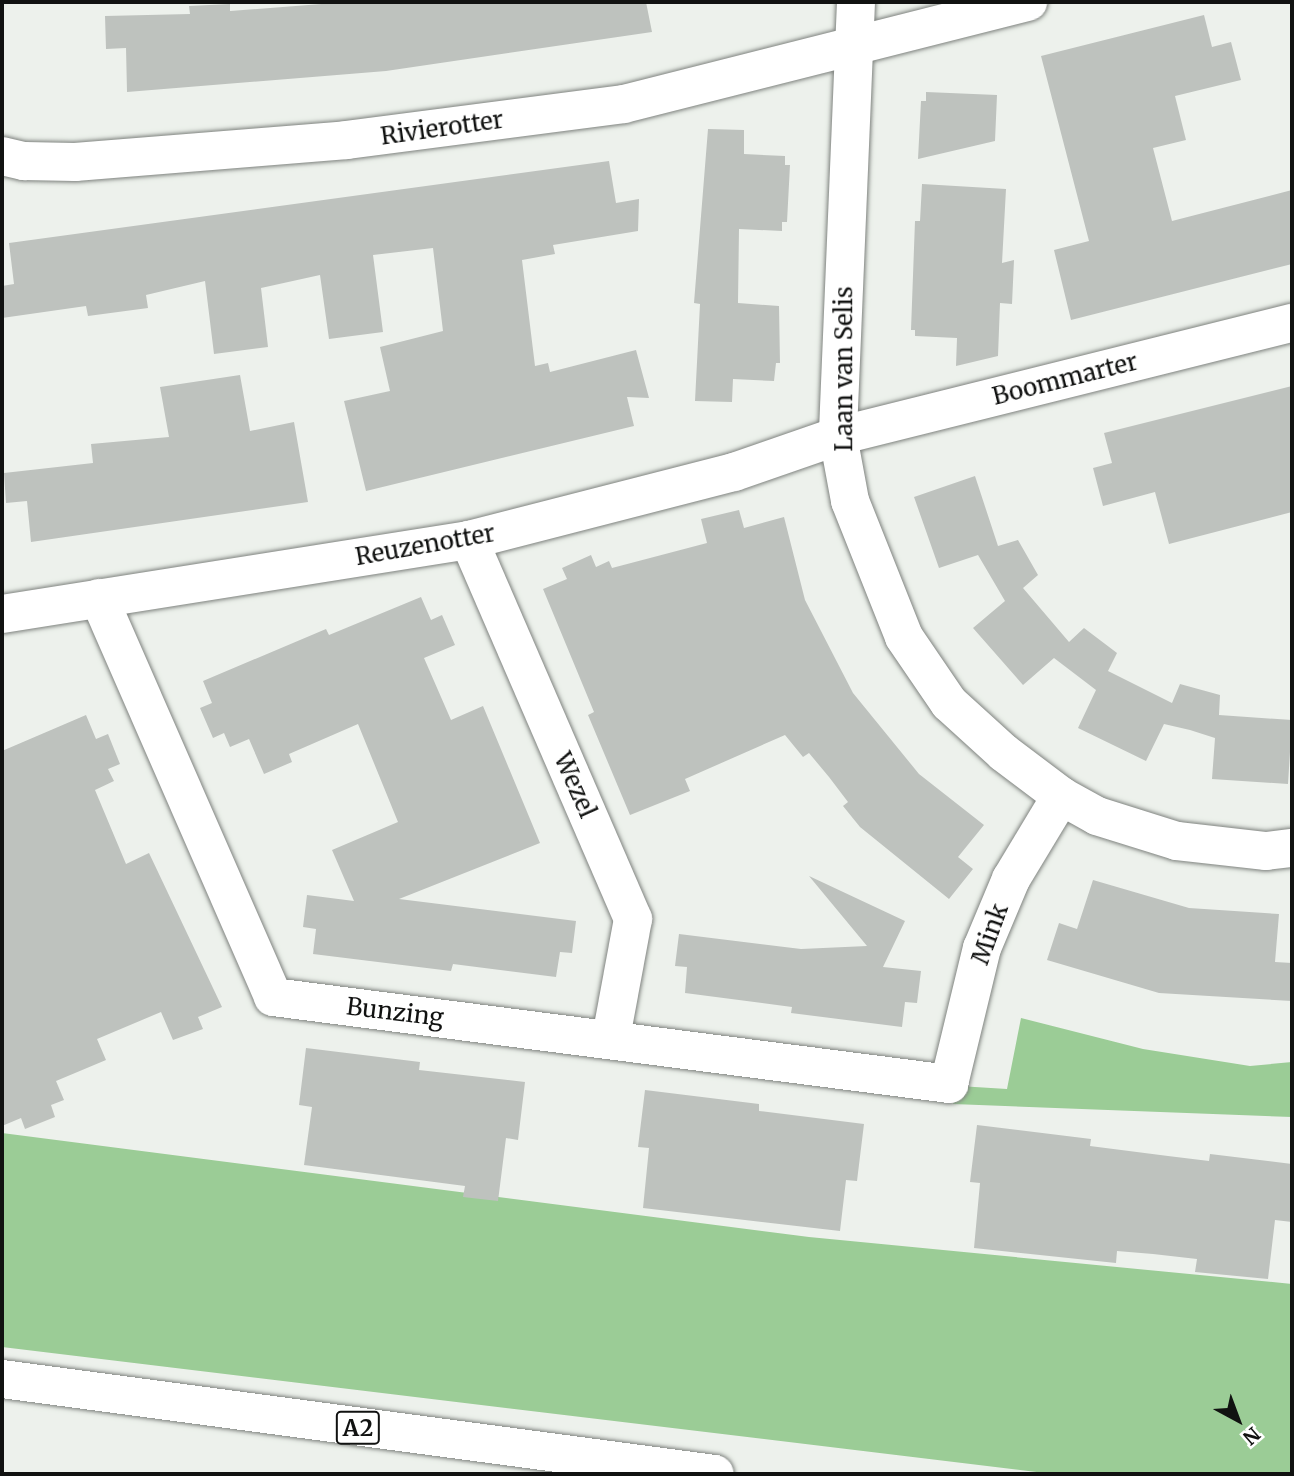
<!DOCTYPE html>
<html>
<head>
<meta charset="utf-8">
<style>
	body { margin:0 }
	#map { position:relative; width:1294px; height:1476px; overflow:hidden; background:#edf1ec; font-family:Merriweather,serif }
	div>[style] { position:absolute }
	.green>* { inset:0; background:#9bcc96 }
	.building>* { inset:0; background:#bec2be }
	.roads { filter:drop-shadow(0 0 2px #7f837f) drop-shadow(0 0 2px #7f837f) }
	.minor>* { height:38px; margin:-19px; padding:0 19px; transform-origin:19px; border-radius:19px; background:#fff }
	.tertiary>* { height:38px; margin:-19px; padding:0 19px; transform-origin:19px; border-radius:19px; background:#fff }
	.motorway>* { height:38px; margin:-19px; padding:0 19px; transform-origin:19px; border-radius:19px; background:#fff }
	span { translate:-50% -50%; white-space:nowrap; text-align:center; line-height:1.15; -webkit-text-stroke:5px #fff; paint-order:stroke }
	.shield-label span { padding:2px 5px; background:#fff; border:2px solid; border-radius:5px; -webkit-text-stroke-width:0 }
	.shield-label { font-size:23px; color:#111211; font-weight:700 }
	.street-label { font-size:24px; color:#111211 }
	.frame { position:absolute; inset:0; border:4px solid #111211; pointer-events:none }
	.north { position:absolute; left:1203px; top:1385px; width:70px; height:70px; -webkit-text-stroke:5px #fff; paint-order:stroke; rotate:139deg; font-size:19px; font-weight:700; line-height:28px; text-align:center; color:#111211 }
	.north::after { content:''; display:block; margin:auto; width:24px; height:32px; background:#111211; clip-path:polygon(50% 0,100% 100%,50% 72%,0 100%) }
</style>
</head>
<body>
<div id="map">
	<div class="green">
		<div style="clip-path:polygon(1021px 1018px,1143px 1049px,1250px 1066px,1292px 1062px,1292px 1117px,953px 1104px,959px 1086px,1007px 1089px)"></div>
		<div style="clip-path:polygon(2px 1133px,809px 1237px,1292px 1284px,1292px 1474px,1053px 1474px,2px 1347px)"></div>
	</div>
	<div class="building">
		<div style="clip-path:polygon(347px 2px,646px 2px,652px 32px,386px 71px,127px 92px,126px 48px,106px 49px,105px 16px,190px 14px,189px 6px,230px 4px,230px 11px)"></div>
		<div style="clip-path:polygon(1204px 15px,1212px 47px,1231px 42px,1241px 80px,1175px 96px,1186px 140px,1153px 148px,1172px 221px,1292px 190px,1292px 264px,1071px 320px,1054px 250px,1089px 241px,1041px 56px)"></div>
		<div style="clip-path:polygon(926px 92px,997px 95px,995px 141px,918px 159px,921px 101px,926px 101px)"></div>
		<div style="clip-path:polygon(708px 129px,744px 130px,744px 154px,785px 156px,785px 165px,790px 165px,787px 222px,782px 222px,782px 231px,739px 229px,738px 303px,779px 306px,780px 363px,776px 363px,774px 381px,733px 379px,732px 402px,695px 401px,700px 304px,694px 303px)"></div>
		<div style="clip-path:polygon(609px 161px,616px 203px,639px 199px,638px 231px,553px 245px,555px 254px,522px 260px,535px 366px,548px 363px,550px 372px,636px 350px,649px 398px,627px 397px,634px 426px,366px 491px,344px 401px,390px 391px,380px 347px,443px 331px,433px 248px,373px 255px,383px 332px,329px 339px,320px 275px,261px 288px,268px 347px,214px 354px,205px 281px,146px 295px,148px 308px,88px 316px,86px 306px,2px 318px,2px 286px,14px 284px,9px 243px)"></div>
		<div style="clip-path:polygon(922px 184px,1006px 189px,1002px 263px,1014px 260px,1012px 304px,1000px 303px,998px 356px,956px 366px,957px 338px,915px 336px,915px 330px,911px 330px,915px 221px,920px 221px)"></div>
		<div style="clip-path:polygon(240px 375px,250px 431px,294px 422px,308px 502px,31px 542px,27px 501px,6px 503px,4px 473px,93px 463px,91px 444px,169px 437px,160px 387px)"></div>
		<div style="clip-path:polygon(1292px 386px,1292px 512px,1169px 544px,1155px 492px,1103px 506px,1093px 468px,1112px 463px,1104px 433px)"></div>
		<div style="clip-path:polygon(975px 476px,998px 546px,1018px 540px,1038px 575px,1023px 588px,1069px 642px,1084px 628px,1117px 653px,1108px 671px,1172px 703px,1180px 684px,1220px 695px,1219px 715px,1292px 720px,1288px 784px,1212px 779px,1215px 738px,1190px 730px,1164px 724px,1146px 761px,1078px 728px,1096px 690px,1054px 658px,1023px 685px,973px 628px,1005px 601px,978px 555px,939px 568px,914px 497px)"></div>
		<div style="clip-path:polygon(739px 510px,744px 528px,784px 517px,805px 600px,853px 693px,919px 774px,984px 825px,958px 857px,973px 869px,949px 899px,860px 827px,843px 806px,848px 802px,829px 777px,809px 753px,803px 757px,785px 735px,685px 779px,690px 791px,630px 815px,588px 715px,594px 712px,543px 589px,567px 579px,562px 568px,591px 555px,596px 567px,609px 561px,612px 568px,707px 543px,701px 519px)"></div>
		<div style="clip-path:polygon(421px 597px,431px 620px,442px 615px,455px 645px,424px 658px,451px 720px,483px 706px,540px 843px,399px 899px,576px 921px,572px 953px,560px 952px,556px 977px,453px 964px,451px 971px,313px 954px,316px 929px,303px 927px,307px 895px,354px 901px,332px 850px,398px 822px,358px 724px,289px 754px,292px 762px,264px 774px,249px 739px,230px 747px,224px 733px,213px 738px,200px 708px,212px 703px,203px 681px,326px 629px,329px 635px)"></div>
		<div style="clip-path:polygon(86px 715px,96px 739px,108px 734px,120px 764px,108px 769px,114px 781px,95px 790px,126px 864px,149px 853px,222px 1007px,198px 1017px,203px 1029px,173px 1040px,161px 1012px,97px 1039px,106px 1060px,56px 1081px,64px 1100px,51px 1105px,55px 1117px,25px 1129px,21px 1118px,2px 1126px,2px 751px)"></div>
		<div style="clip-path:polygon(809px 876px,905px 921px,883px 967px,921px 971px,917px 1003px,905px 1002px,902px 1027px,791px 1013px,792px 1007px,685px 993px,687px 967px,675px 966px,679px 934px,801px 949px,867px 946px)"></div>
		<div style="clip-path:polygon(1093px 880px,1189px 908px,1279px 914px,1275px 962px,1292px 963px,1292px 1001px,1159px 993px,1047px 960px,1059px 923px,1077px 929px)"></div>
		<div style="clip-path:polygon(306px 1048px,420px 1062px,419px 1070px,525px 1082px,518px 1140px,506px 1138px,498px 1201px,463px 1197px,465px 1186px,304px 1165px,312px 1107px,299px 1105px)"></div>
		<div style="clip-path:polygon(645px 1090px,759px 1104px,759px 1111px,864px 1124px,857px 1181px,846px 1180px,840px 1231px,643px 1208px,649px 1148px,638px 1147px)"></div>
		<div style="clip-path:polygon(977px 1125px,1091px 1139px,1090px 1146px,1168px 1156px,1209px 1161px,1210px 1154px,1292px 1164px,1292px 1222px,1275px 1220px,1268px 1279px,1195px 1272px,1197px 1259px,1153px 1254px,1117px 1251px,1116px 1263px,974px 1248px,980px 1183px,970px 1182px)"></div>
	</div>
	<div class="roads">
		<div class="minor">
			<div style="left:2px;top:156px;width:23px;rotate:13deg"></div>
			<div style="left:24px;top:161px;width:51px;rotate:1.1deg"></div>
			<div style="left:75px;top:162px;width:273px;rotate:-4.6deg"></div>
			<div style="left:347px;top:140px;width:279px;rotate:-7.4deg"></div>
			<div style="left:624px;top:104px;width:417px;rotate:-14.2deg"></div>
			<div style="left:469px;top:540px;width:413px;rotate:66.6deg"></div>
			<div style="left:633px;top:919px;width:121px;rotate:100.5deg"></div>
			<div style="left:99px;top:598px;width:435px;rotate:66.4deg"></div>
			<div style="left:273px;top:997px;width:682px;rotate:7.33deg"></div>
			<div style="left:949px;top:1084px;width:140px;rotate:-76.4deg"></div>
			<div style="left:982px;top:948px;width:75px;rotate:-67.2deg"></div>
			<div style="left:1011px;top:879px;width:97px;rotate:-58.9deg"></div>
			<div style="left:2px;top:614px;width:473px;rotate:-9deg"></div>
			<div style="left:469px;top:540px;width:274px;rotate:-14.4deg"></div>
			<div style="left:734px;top:472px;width:110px;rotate:-19.1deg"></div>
			<div style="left:838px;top:436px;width:468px;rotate:-14deg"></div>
		</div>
		<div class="tertiary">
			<div style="left:856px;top:2px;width:434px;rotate:92.4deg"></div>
			<div style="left:838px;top:436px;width:66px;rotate:79.5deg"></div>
			<div style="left:850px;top:501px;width:146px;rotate:68.3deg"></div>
			<div style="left:904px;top:637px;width:80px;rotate:55.7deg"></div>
			<div style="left:949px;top:703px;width:74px;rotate:42.3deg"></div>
			<div style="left:1004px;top:753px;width:71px;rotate:37deg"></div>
			<div style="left:1061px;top:796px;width:41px;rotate:29.1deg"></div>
			<div style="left:1097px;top:816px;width:84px;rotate:17.4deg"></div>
			<div style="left:1177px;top:841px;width:90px;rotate:6.4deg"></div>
			<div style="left:1266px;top:851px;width:26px;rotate:-7deg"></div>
		</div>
		<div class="motorway">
			<div style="left:2px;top:1379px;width:719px;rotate:7.59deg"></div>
		</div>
	</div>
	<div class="shield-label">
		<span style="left:358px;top:1428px">A2</span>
	</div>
	<div class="street-label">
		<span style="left:442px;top:128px;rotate:-8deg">Rivierotter</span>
		<span style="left:844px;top:369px;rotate:-90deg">Laan van Selis</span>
		<span style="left:1065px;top:379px;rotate:-14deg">Boommarter</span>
		<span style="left:425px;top:545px;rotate:-10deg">Reuzenotter</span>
		<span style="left:575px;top:785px;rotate:66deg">Wezel</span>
		<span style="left:990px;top:934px;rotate:-70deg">Mink</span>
		<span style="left:395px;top:1012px;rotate:7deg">Bunzing</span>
	</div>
	<div class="frame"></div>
	<div class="north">N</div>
</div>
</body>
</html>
